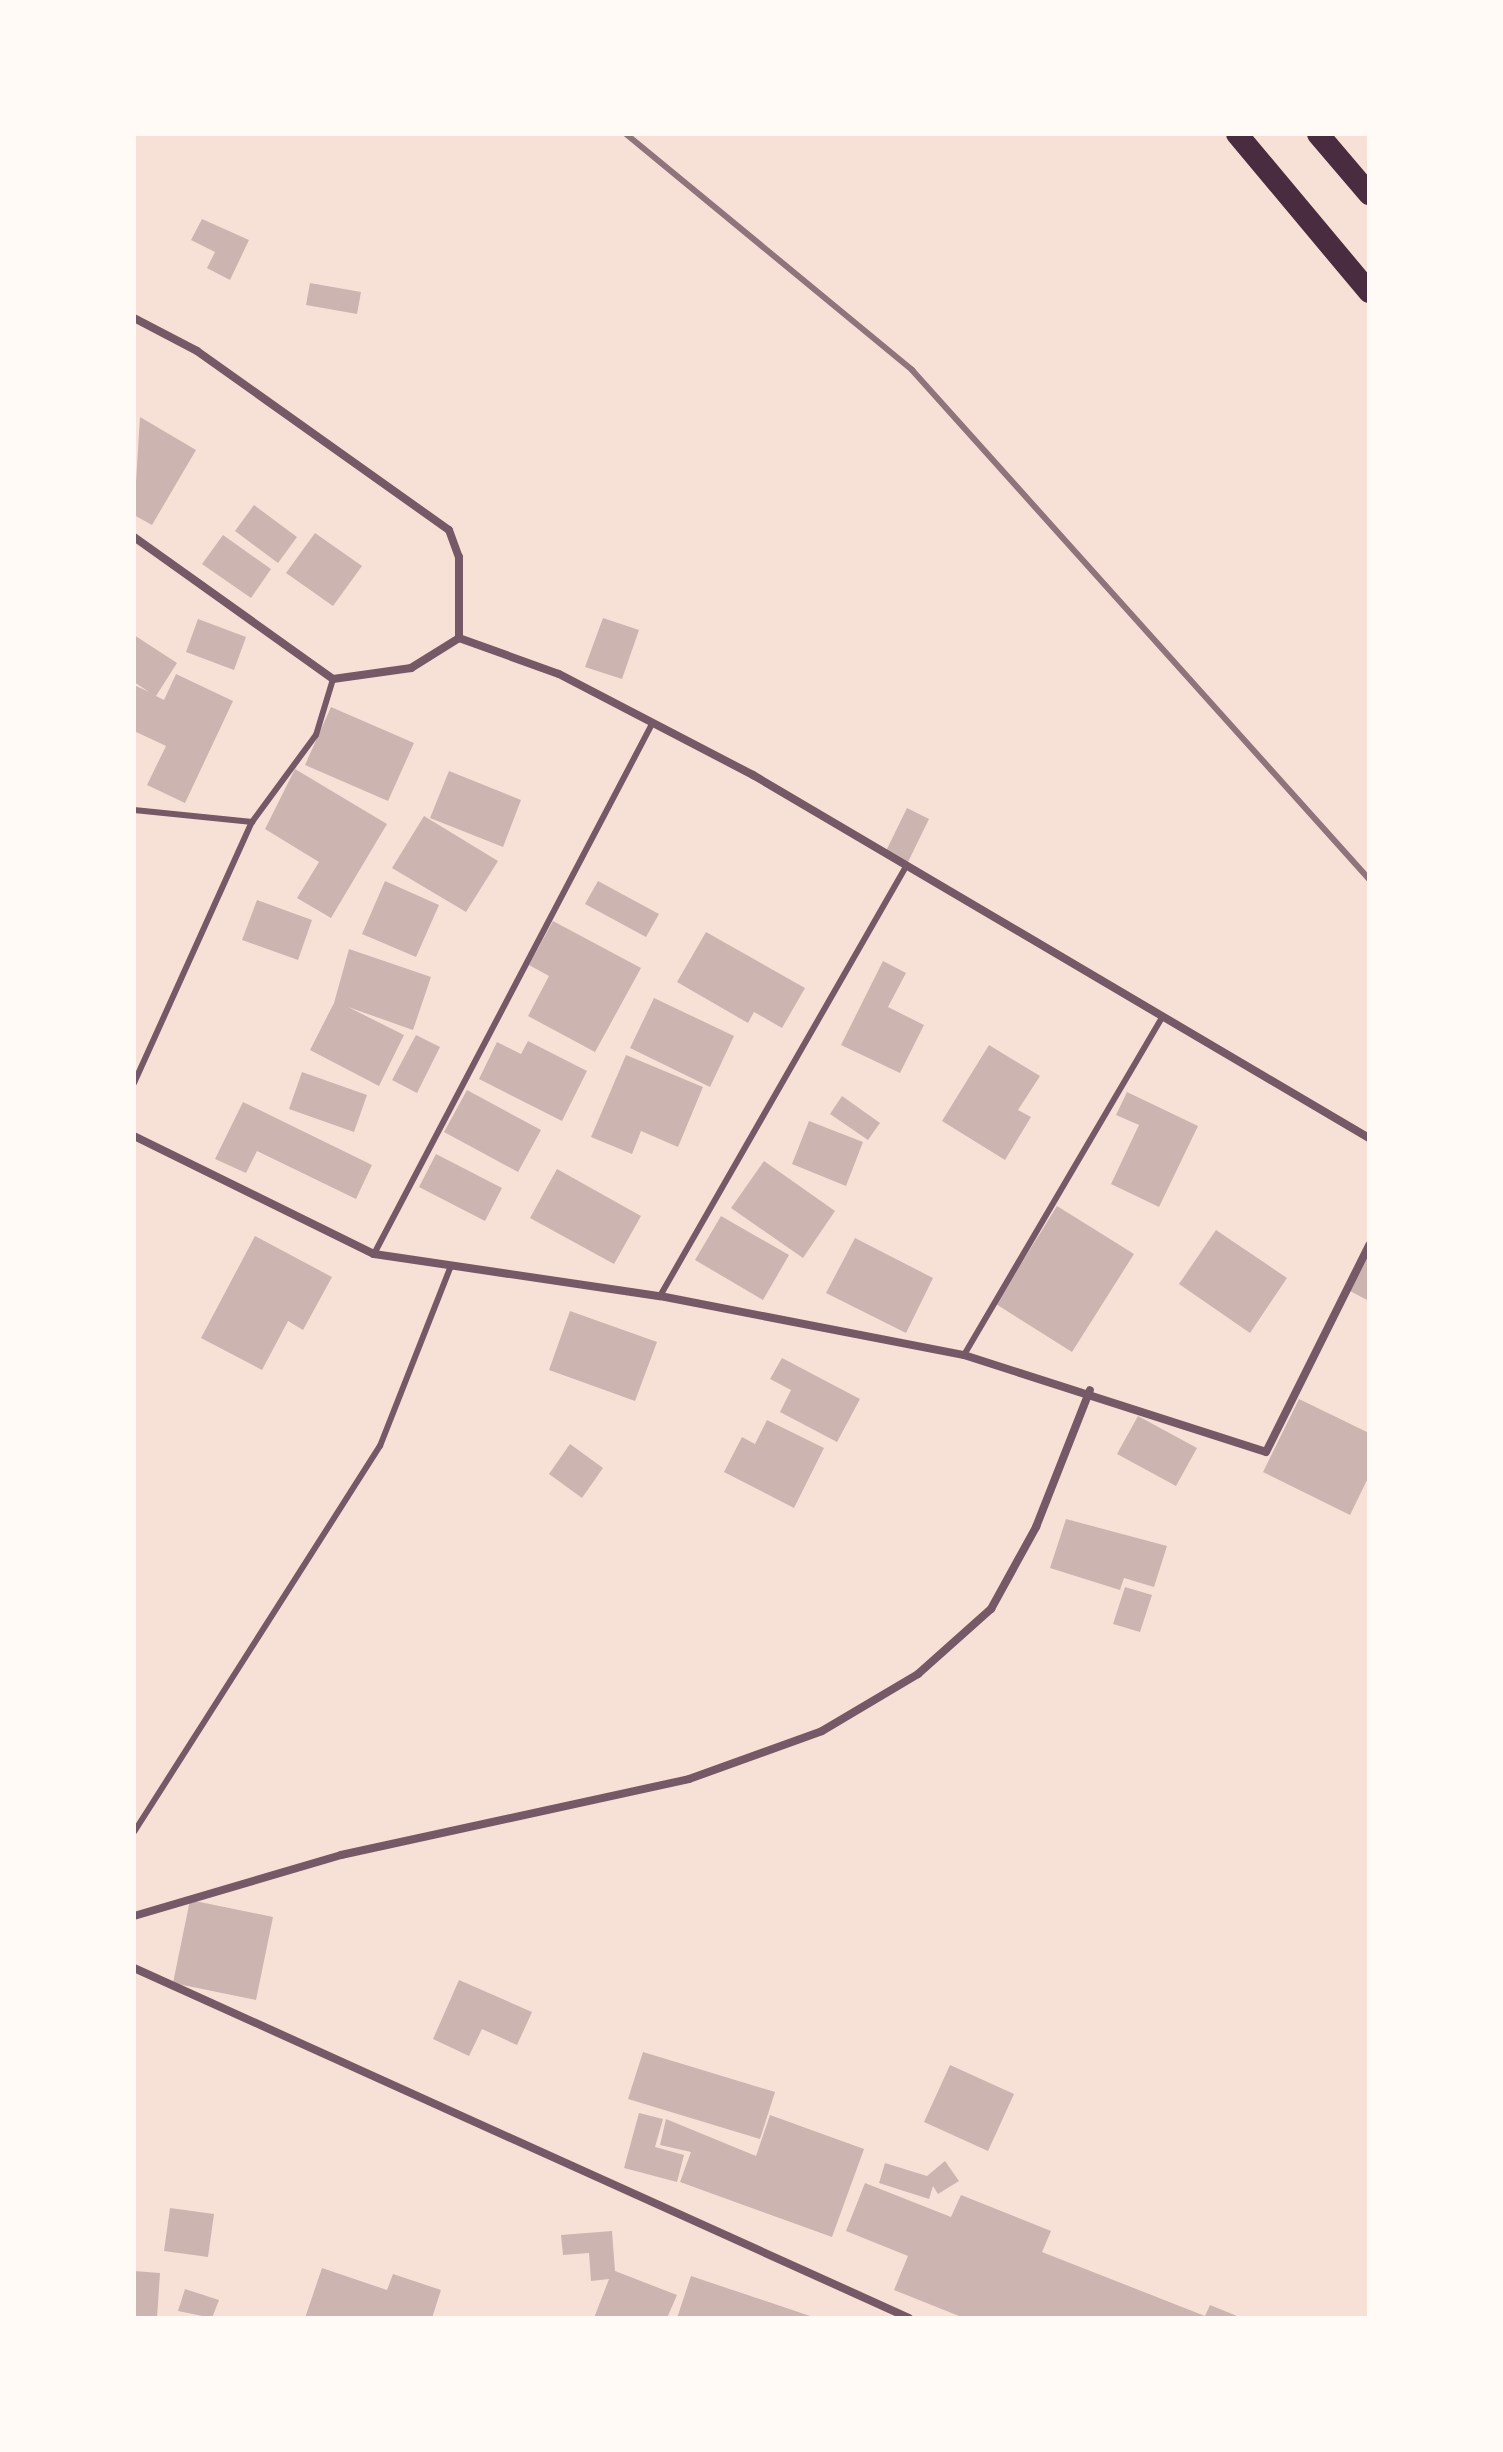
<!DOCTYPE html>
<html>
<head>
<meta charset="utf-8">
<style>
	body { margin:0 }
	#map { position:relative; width:1503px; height:2452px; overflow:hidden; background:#f7e1d7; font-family:Karla,sans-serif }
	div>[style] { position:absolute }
	.building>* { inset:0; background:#ccb4b1 }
	.service>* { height:6px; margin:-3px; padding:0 3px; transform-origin:3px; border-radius:3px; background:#755966 }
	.minor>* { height:8px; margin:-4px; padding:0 4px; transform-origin:4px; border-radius:4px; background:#755966 }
	.trunk>* { height:22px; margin:-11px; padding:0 11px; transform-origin:11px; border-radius:11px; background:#4a2c40 }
	.rail>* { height:6px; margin:-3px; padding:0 3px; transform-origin:3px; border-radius:3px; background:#8f747c }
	span { translate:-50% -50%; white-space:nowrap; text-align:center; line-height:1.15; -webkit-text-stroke:8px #fffaf5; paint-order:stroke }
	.frame { position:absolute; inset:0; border:136px solid #fffaf5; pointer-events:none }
</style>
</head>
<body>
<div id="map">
	<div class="building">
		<div style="clip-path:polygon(202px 219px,249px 240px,230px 280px,207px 268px,215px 252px,191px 240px)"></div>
		<div style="clip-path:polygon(310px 283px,361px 292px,357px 314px,306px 305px)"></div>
		<div style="clip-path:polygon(140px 417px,196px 450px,152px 525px,134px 515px)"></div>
		<div style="clip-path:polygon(254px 505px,297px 537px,278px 563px,235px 531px)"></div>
		<div style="clip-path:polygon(315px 533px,362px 566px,333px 606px,286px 573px)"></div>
		<div style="clip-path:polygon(223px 535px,271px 569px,251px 598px,202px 564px)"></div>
		<div style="clip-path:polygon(603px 618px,639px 630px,622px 679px,585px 667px)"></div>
		<div style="clip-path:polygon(198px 619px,246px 637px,234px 670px,186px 652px)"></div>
		<div style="clip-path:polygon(134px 635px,177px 663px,156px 696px,164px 700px,176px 674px,233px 701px,185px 803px,147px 785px,166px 746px,134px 731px,134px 685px,149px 692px,134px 682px)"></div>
		<div style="clip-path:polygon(331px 707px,414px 743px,388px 801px,305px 765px)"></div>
		<div style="clip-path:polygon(295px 769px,387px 824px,331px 918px,297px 898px,319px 862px,265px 829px)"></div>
		<div style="clip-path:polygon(449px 771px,521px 800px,503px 847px,430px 818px)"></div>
		<div style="clip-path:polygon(907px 808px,929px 819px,907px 864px,885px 853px)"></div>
		<div style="clip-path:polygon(424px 816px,498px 861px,466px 912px,392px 868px)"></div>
		<div style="clip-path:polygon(385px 881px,439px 905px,416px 957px,362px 934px)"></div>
		<div style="clip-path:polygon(598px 881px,659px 914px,646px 937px,585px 904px)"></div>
		<div style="clip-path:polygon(257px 900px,312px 920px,298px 960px,242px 940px)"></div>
		<div style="clip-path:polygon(553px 921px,641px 968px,595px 1052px,528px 1016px,549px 976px,529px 965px)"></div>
		<div style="clip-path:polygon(706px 932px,805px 988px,782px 1028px,754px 1012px,748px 1023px,677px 982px)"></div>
		<div style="clip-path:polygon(349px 949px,431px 977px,413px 1030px,348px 1007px,404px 1035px,379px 1086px,310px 1050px,334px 1003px)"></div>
		<div style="clip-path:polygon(883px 961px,906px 973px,888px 1007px,924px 1025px,900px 1073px,841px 1045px)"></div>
		<div style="clip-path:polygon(654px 998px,734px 1036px,710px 1087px,630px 1048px)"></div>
		<div style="clip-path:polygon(416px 1035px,440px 1047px,417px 1093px,392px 1080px)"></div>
		<div style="clip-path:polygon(528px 1041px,587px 1071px,562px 1121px,479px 1079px,497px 1042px,521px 1054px)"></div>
		<div style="clip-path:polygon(989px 1045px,1040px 1076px,1018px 1110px,1031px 1117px,1005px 1160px,942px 1121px)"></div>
		<div style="clip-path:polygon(626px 1055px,703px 1087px,678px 1147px,641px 1131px,632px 1154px,591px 1137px)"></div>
		<div style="clip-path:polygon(302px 1072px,367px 1095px,354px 1132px,289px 1109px)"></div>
		<div style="clip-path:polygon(467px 1090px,541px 1130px,518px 1172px,444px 1132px)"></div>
		<div style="clip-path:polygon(1127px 1092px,1198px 1126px,1159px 1207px,1111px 1184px,1139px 1125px,1116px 1115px)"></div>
		<div style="clip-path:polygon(842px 1096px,880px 1123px,868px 1140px,830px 1114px)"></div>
		<div style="clip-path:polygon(243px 1102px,372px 1165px,356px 1199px,257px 1151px,246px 1173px,215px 1159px)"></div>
		<div style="clip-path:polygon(809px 1121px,863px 1142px,846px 1186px,792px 1164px)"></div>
		<div style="clip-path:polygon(436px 1154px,502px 1188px,485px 1221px,419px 1187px)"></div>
		<div style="clip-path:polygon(764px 1161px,835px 1211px,803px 1258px,731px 1208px)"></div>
		<div style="clip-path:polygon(557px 1169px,641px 1216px,614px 1264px,530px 1218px)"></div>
		<div style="clip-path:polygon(1057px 1206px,1134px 1254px,1072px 1352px,996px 1304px)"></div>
		<div style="clip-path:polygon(721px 1216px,789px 1255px,763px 1300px,695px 1260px)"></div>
		<div style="clip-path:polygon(1216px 1230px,1287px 1278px,1250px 1333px,1179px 1284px)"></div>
		<div style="clip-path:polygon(255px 1236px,332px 1277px,303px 1330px,288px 1321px,262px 1370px,201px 1338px)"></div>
		<div style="clip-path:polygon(855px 1238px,933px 1278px,906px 1333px,826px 1293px)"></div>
		<div style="clip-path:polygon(1369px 1253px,1369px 1301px,1348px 1290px)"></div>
		<div style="clip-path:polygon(570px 1311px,657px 1342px,635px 1401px,549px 1370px)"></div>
		<div style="clip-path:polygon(782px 1358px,860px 1399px,837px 1442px,780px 1412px,791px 1390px,770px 1379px)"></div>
		<div style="clip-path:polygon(1299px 1399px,1369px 1433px,1369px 1476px,1350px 1515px,1263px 1472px)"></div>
		<div style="clip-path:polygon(1138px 1416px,1197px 1448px,1176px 1486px,1117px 1454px)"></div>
		<div style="clip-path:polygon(767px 1420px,824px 1448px,794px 1508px,724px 1472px,742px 1437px,755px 1444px)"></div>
		<div style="clip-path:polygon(570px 1444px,603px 1468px,582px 1498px,549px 1474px)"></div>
		<div style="clip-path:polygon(1066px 1519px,1167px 1546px,1154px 1587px,1124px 1578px,1120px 1590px,1050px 1568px)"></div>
		<div style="clip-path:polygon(1125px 1587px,1152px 1595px,1140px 1632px,1113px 1624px)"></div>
		<div style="clip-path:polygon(190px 1900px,273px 1917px,256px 2000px,173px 1983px)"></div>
		<div style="clip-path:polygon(459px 1980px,532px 2012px,517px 2045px,482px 2029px,469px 2056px,433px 2039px)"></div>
		<div style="clip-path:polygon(643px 2052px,775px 2092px,760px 2139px,628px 2099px)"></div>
		<div style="clip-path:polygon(950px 2065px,1014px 2094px,988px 2151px,924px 2122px)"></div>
		<div style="clip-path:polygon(639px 2113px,663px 2119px,655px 2147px,684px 2155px,677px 2182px,624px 2168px)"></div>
		<div style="clip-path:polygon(770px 2115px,864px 2149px,832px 2237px,680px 2182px,691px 2152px,660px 2145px,666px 2119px,756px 2156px)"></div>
		<div style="clip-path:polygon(945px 2161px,959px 2181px,938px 2194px,933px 2186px,929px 2199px,879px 2183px,885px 2163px,927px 2176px)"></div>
		<div style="clip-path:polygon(865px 2183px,951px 2217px,961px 2195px,1051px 2231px,1042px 2252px,1205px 2316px,1210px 2305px,1242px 2318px,964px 2318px,894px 2290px,908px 2256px,846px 2231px)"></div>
		<div style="clip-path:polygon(170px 2208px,214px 2214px,208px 2257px,164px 2251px)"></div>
		<div style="clip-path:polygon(612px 2231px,615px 2271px,677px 2295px,667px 2318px,594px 2318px,609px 2279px,591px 2281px,589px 2253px,563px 2255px,561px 2235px)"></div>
		<div style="clip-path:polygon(322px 2268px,387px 2290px,393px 2274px,441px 2290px,432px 2318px,305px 2318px)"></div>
		<div style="clip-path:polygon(134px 2271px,160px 2273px,157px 2318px,134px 2318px)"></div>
		<div style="clip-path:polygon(691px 2276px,813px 2317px,812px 2318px,677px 2318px)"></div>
		<div style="clip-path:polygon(185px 2289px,219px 2300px,212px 2318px,178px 2311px)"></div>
	</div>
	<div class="service">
		<div style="left:134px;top:810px;width:119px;rotate:5.8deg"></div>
		<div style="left:134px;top:1083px;width:286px;rotate:-65.7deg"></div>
		<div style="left:252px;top:822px;width:108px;rotate:-53.7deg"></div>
		<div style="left:316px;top:735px;width:59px;rotate:-73.1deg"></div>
		<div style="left:374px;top:1254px;width:596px;rotate:-62.32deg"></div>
		<div style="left:660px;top:1296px;width:493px;rotate:-60.2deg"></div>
		<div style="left:964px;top:1355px;width:389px;rotate:-59.6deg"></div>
		<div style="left:134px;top:1832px;width:458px;rotate:-57.5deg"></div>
		<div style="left:380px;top:1446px;width:191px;rotate:-68.5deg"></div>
	</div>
	<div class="minor">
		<div style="left:134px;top:318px;width:71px;rotate:27.6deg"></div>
		<div style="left:197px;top:351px;width:309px;rotate:35.4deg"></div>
		<div style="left:449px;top:530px;width:29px;rotate:70deg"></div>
		<div style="left:459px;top:557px;width:81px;rotate:90deg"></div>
		<div style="left:459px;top:638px;width:106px;rotate:19.8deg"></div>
		<div style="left:559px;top:674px;width:219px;rotate:27.5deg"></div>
		<div style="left:753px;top:775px;width:715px;rotate:30.51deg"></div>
		<div style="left:134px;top:537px;width:244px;rotate:35.5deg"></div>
		<div style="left:333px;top:679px;width:79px;rotate:-8deg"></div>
		<div style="left:411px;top:668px;width:57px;rotate:-32deg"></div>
		<div style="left:134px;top:1136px;width:267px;rotate:26.2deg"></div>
		<div style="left:374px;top:1254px;width:289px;rotate:8.4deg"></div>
		<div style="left:660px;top:1296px;width:310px;rotate:11deg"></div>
		<div style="left:964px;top:1355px;width:317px;rotate:17.8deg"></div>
		<div style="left:1266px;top:1452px;width:231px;rotate:-63.5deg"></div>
		<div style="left:134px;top:1916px;width:216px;rotate:-16.4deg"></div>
		<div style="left:341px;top:1855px;width:356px;rotate:-12.3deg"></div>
		<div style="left:689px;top:1779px;width:141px;rotate:-19.8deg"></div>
		<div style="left:822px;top:1731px;width:112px;rotate:-30.7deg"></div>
		<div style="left:918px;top:1674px;width:98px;rotate:-41.7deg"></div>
		<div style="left:991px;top:1609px;width:94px;rotate:-61.2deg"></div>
		<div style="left:1036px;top:1527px;width:147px;rotate:-68.5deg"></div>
		<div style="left:134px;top:1968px;width:850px;rotate:24.3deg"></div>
	</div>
	<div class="trunk">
		<div style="left:1237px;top:134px;width:206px;rotate:50.1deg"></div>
		<div style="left:1318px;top:134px;width:79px;rotate:49.6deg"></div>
	</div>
	<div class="rail">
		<div style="left:626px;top:134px;width:371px;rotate:39.5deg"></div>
		<div style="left:912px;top:370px;width:684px;rotate:48.08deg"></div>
	</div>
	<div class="frame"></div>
</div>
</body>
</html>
